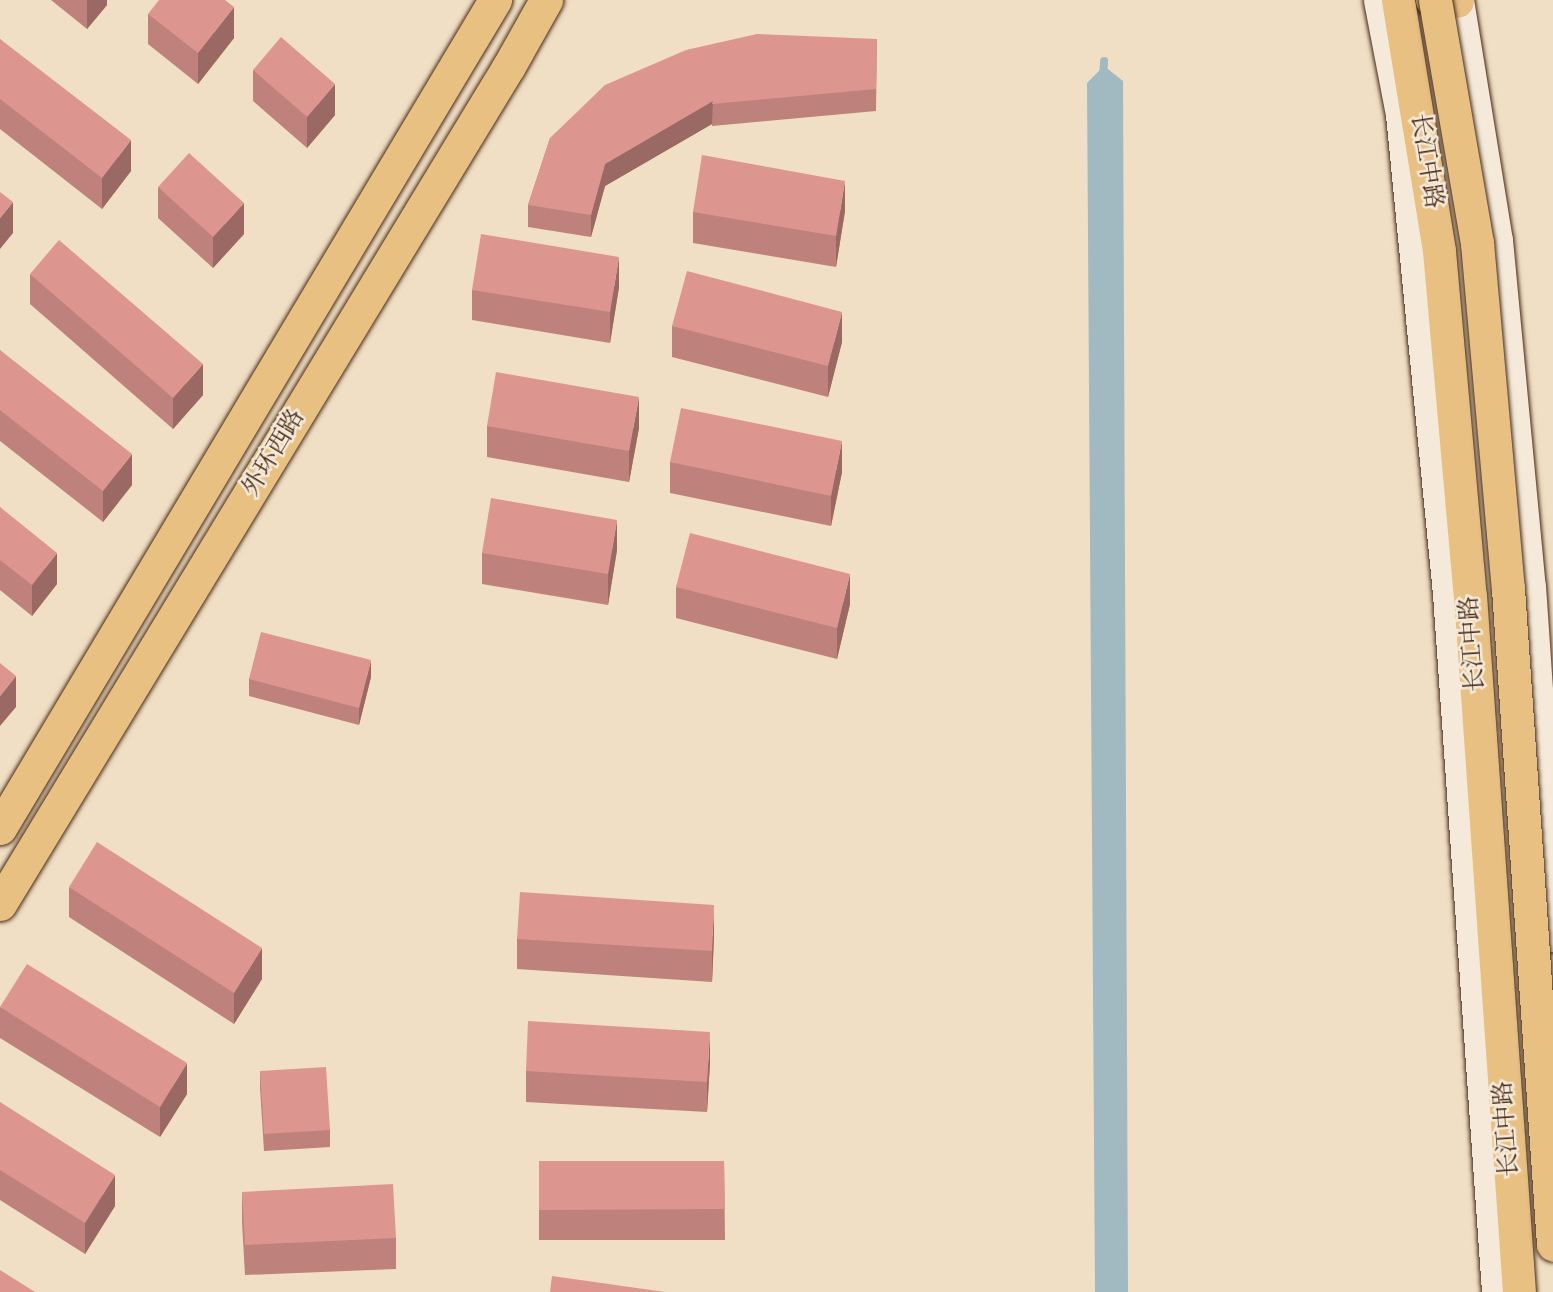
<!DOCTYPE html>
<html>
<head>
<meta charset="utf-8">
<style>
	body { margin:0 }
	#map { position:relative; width:1553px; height:1292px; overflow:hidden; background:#f0dfc4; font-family:"IM FELL English","Noto Serif SC",serif }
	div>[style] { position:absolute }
	.water>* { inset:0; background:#a1b9c0 }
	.stream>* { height:8px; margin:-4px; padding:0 4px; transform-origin:4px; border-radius:4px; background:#a1b9c0 }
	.roads { filter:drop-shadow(0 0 2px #482a16) drop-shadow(0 0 2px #482a16) }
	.secondary>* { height:33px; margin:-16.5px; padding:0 16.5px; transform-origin:16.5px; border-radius:16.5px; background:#f5ead9 }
	.primary>* { height:33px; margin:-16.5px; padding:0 16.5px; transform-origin:16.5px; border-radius:16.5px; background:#e8c082 }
	.highway>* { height:33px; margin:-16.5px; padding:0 16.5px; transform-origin:16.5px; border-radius:16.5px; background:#e8c082 }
	.bridges { filter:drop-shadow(0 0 2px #482a16) drop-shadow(0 0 2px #482a16) }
	.highway-bridge>* { height:33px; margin:-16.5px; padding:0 16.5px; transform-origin:16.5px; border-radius:16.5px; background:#e8c082 }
	.wall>* { inset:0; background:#be817b }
	.shaded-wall>* { inset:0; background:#9b6964 }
	.building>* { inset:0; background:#dd968f }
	span { translate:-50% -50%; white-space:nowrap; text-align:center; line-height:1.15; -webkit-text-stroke:5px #f5ead9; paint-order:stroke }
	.street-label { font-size:24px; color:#482a16 }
</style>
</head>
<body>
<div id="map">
	<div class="water">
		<div style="clip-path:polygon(1104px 66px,1123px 81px,1128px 1292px,1095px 1292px,1087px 83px)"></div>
	</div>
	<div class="stream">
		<div style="left:1103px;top:77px;width:16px;rotate:-86deg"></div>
	</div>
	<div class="roads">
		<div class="secondary">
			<div style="left:1380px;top:0;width:116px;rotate:79.1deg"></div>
			<div style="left:1402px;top:114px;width:482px;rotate:84.4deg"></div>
			<div style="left:1449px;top:594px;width:700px;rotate:85.98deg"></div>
			<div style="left:1457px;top:0;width:243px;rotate:80.8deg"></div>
			<div style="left:1496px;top:240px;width:348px;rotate:84.6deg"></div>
			<div style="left:1529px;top:586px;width:350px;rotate:86.1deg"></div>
		</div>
		<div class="primary">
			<div style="left:1432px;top:0;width:25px;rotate:2deg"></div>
			<div style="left:0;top:828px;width:965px;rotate:-59.13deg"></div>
			<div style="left:0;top:904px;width:980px;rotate:-58.73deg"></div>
			<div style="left:509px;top:66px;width:76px;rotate:-60.7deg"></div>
		</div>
		<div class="highway">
			<div style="left:1398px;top:0;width:254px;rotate:80.7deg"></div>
			<div style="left:1439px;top:251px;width:345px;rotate:84.9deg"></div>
			<div style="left:1470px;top:595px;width:699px;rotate:85.98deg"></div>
		</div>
	</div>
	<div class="bridges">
		<div class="highway-bridge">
			<div style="left:1435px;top:0;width:247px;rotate:80.2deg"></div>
			<div style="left:1477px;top:243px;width:347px;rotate:84.9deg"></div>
			<div style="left:1508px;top:589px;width:657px;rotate:86.07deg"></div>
		</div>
	</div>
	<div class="wall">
		<div style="clip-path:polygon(51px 0,107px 0,107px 5px,87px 29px)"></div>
		<div style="clip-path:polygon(148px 14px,234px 38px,198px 84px,148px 44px)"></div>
		<div style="clip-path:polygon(0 39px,131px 171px,102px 209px,0 129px)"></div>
		<div style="clip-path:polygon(877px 39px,876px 111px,712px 126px,712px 124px,605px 186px,591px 237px,528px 227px,528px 205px,550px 138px)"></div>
		<div style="clip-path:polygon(253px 70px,335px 115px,307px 148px,253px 101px)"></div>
		<div style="clip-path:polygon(158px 187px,244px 234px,213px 268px,158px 218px)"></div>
		<div style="clip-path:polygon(845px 211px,836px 267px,693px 243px,693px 212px)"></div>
		<div style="clip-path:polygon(30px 274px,203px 395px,173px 429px,30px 304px)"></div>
		<div style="clip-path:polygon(619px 287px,610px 343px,472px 320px,472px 290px)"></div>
		<div style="clip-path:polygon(672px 326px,842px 342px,828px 397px,672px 357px)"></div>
		<div style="clip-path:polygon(0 350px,132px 485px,103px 522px,0 441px)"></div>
		<div style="clip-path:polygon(487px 426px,639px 428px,629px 482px,487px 457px)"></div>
		<div style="clip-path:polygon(670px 462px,842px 472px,831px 526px,670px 493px)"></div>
		<div style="clip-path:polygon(0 507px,57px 584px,32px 616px,0 590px)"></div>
		<div style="clip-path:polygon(617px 550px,608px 605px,482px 584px,482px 553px)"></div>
		<div style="clip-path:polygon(676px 587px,850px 604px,837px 659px,676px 618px)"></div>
		<div style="clip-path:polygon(371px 677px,359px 725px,249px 696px,249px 679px)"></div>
		<div style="clip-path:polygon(69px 887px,262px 979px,234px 1024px,69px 917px)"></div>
		<div style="clip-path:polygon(714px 936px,712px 982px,517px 969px,517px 939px)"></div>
		<div style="clip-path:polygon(0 1007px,187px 1094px,160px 1137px,0 1038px)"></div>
		<div style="clip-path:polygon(710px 1063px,707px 1112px,526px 1102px,526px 1071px)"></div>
		<div style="clip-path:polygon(260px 1071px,330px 1130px,330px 1147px,264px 1151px,260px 1088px)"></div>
		<div style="clip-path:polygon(0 1102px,115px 1206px,85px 1254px,0 1200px)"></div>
		<div style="clip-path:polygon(539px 1161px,724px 1161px,725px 1240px,539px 1240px)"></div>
		<div style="clip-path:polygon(242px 1192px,396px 1238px,396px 1269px,245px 1275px,242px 1222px)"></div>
	</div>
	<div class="shaded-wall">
		<div style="clip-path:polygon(87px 0,107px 0,107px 5px,87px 29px)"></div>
		<div style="clip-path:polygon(234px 7px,234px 38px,198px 84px,198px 53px)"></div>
		<div style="clip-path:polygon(335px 84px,335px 115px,307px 148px,307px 117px)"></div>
		<div style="clip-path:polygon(713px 101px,712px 124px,605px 186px,591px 237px,591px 215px,605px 164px)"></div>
		<div style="clip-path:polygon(131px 140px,131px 171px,102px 209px,102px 178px)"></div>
		<div style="clip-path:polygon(845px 181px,845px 211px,836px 267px,836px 236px)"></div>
		<div style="clip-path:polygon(13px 202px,13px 233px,0 249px,0 218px)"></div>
		<div style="clip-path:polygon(244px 203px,244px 234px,213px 268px,213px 237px)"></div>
		<div style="clip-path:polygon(619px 257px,619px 287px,610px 343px,610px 312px)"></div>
		<div style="clip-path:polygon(842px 312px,842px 342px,828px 397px,828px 366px)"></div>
		<div style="clip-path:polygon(203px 364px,203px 395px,173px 429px,173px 398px)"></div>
		<div style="clip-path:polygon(639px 397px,639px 428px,629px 482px,629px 451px)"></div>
		<div style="clip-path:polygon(842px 441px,842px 472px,831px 526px,831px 496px)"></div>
		<div style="clip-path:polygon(132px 454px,132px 485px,103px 522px,103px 491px)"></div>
		<div style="clip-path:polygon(617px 520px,617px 550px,608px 605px,608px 574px)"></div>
		<div style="clip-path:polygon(57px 553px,57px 584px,32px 616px,32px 585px)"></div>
		<div style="clip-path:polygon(850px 574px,850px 604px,837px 659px,837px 628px)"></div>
		<div style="clip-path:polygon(371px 660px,371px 677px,359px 725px,359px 708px)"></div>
		<div style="clip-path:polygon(16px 676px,16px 707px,0 726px,0 696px)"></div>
		<div style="clip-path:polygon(714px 905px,714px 936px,712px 982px,712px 951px)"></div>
		<div style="clip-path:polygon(262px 948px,262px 979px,234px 1024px,234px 993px)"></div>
		<div style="clip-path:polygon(710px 1032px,710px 1063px,707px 1112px,707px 1082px)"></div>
		<div style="clip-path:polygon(187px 1063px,187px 1094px,160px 1137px,160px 1107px)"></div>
		<div style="clip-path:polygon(115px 1175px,115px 1206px,85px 1254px,85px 1223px)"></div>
	</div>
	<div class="building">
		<div style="clip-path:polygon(159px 0,225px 0,234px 7px,198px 53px,148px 14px)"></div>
		<div style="clip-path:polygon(757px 34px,877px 39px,876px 89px,712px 104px,713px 101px,605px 164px,591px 215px,528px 205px,550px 138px,605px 85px,686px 50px)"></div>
		<div style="clip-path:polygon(281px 37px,335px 84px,307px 117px,253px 70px)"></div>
		<div style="clip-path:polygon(0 39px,131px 140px,102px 178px,0 99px)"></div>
		<div style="clip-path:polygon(189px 153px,244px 203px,213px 237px,158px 187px)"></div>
		<div style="clip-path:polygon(702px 155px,845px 181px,836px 236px,693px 212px)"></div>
		<div style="clip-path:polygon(0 192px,13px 202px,0 218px)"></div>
		<div style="clip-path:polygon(481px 234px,619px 257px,610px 312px,472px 290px)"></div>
		<div style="clip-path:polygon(59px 240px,203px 364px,173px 398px,30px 274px)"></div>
		<div style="clip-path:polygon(687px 271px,842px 312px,828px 366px,672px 326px)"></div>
		<div style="clip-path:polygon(0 350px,132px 454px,103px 491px,0 410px)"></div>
		<div style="clip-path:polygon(496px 372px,639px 397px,629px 451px,487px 426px)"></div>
		<div style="clip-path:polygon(681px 408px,842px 441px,831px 496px,670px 462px)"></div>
		<div style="clip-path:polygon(491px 498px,617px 520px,608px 574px,482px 553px)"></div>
		<div style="clip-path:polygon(0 507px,57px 553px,32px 585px,0 560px)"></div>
		<div style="clip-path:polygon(690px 533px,850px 574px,837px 628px,676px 587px)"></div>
		<div style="clip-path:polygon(261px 632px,371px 660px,359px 708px,249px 679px)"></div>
		<div style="clip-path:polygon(0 663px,16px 676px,0 696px)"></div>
		<div style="clip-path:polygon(97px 842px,262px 948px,234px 993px,69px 887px)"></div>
		<div style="clip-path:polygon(520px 892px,714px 905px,712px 951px,517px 939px)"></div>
		<div style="clip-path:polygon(27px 964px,187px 1063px,160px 1107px,0 1007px)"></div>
		<div style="clip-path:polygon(528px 1021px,710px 1032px,707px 1082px,526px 1071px)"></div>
		<div style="clip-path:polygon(326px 1067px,330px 1130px,264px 1134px,260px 1071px)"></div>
		<div style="clip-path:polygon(0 1102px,115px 1175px,85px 1223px,0 1170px)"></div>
		<div style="clip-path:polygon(539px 1161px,724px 1161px,725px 1209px,539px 1210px)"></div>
		<div style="clip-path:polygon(393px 1184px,396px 1238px,245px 1245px,242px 1192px)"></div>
		<div style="clip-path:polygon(0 1270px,35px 1292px,0 1292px)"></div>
		<div style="clip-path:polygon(552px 1276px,665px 1292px,550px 1292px)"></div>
	</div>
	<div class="street-label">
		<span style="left:1426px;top:161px;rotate:81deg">长江中路</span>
		<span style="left:274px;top:453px;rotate:-59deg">外环西路</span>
		<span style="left:1473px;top:644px;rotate:-94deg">长江中路</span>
		<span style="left:1507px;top:1129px;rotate:-94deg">长江中路</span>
	</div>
</div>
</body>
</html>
